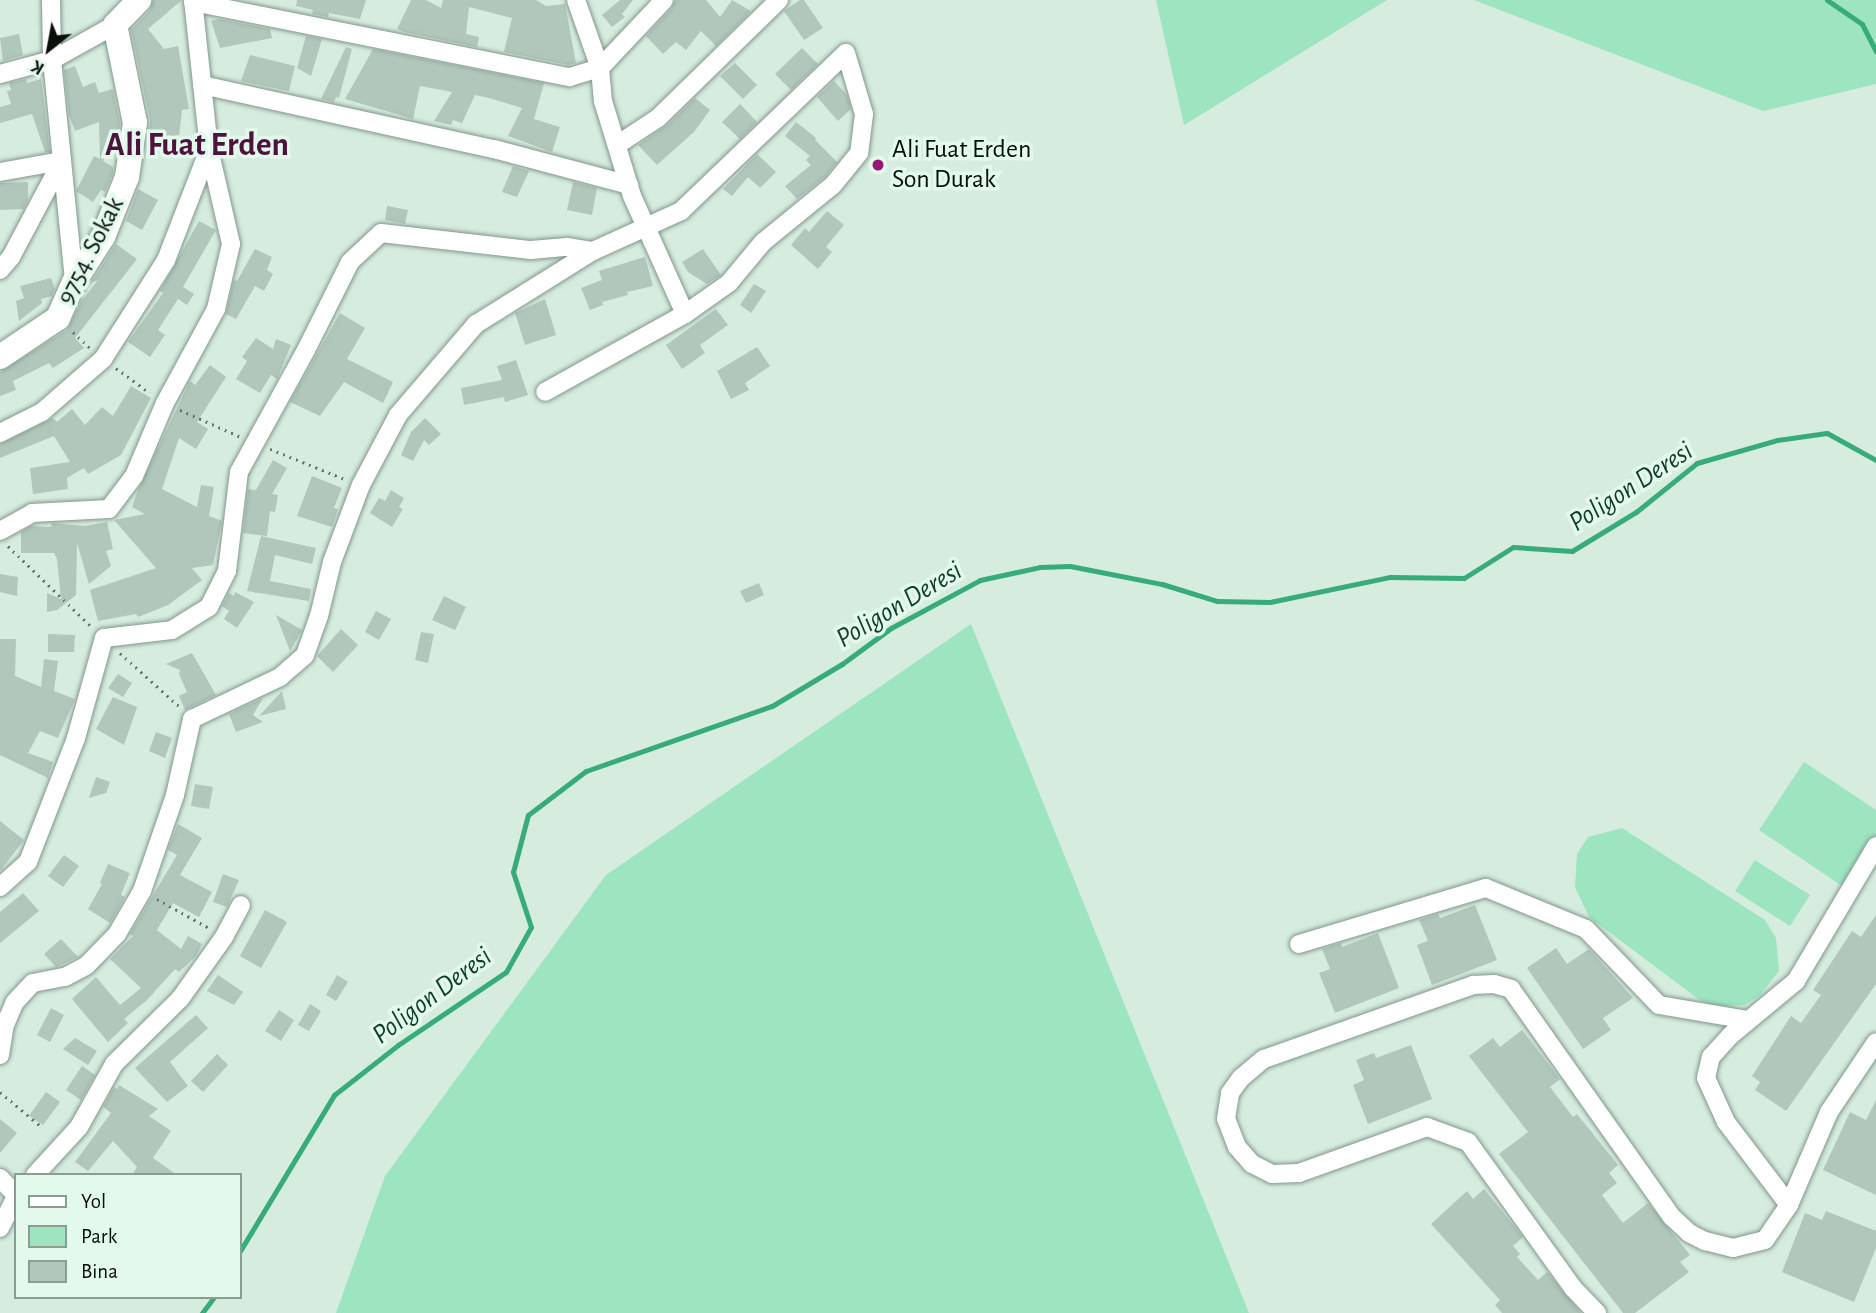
<!DOCTYPE html>
<html>
<head>
<meta charset="utf-8">
<style>
	body { margin:0 }
	#map { position:relative; width:1876px; height:1313px; overflow:hidden; background:#d5ecdf; font-family:"Alegreya Sans",sans-serif }
	div>[style] { position:absolute }
	.green>* { inset:0; background:#9ce5c0 }
	.stream>* { height:5px; margin:-2.5px; padding:0 2.5px; transform-origin:2.5px; border-radius:2.5px; background:#38ab7b }
	.building>* { inset:0; background:#b1c7bb }
	.path>* { height:2.5px; margin-top:-1.25px; transform-origin:0; background:repeating-linear-gradient(90deg,#68766e 0 2px,transparent 0 7px) }
	.roads { filter:drop-shadow(0 0 2px #82978b) drop-shadow(0 0 2px #82978b) }
	.street>* { height:18px; margin:-9px; padding:0 9px; transform-origin:9px; border-radius:9px; background:#fff }
	.secondary>* { height:24px; margin:-12px; padding:0 12px; transform-origin:12px; border-radius:12px; background:#fff }
	.dots>* { width:19px; height:19px; translate:-50% -50%; box-sizing:border-box; border:4px solid #e2f9ec; border-radius:50% }
	span { translate:-50% -50%; white-space:nowrap; text-align:center; line-height:1.15; -webkit-text-stroke:7px #e2f9ec; paint-order:stroke }
	.poi-label { font-size:26px; color:#09100c }
	.left { translate:0 -50%; text-align:left }
	.street-label { font-size:26px; color:#09100c }
	.water-label { font-size:28px; color:#0f3f2b; font-style:italic }
	.district-label { font-size:33px; color:#4d133c; font-weight:700 }
	.legend { position:absolute; left:14px; top:1173px; width:228px; height:126px; box-sizing:border-box; background:#e2f9ec; border:2px solid #8b9c92; margin:0; padding:9px 12px; list-style:none; font-size:21px; color:#09100c }
	.legend li { display:flex; align-items:center; gap:14px; height:35px }
	.legend b { width:35px; border:2px solid #8b9c92 }
	.north { position:absolute; left:14px; top:14px; width:70px; height:70px; -webkit-text-stroke:5px #e2f9ec; paint-order:stroke; rotate:211deg; font-size:19px; font-weight:700; line-height:28px; text-align:center; color:#09100c }
	.north::after { content:''; display:block; margin:auto; width:24px; height:32px; background:#09100c; clip-path:polygon(50% 0,100% 100%,50% 72%,0 100%) }
</style>
</head>
<body>
<div id="map">
	<div class="green">
		<div style="clip-path:polygon(1156px 0,1387px 0,1184px 125px)"></div>
		<div style="clip-path:polygon(1474px 0,1876px 0,1876px 84px,1763px 111px)"></div>
		<div style="clip-path:polygon(971px 624px,1249px 1313px,336px 1313px,385px 1176px,606px 875px)"></div>
		<div style="clip-path:polygon(1804px 762px,1876px 810px,1876px 835px,1842px 886px,1759px 830px)"></div>
		<div style="clip-path:polygon(1622px 828px,1765px 920px,1776px 938px,1779px 971px,1760px 995px,1745px 1005px,1718px 1006px,1701px 1001px,1589px 917px,1575px 887px,1577px 854px,1588px 837px)"></div>
		<div style="clip-path:polygon(1755px 860px,1810px 895px,1790px 926px,1735px 891px)"></div>
	</div>
	<div class="stream">
		<div style="left:1827px;top:0;width:42px;rotate:34.4deg"></div>
		<div style="left:1862px;top:24px;width:31px;rotate:63deg"></div>
		<div style="left:240px;top:1251px;width:182px;rotate:-58.9deg"></div>
		<div style="left:334px;top:1095px;width:81px;rotate:-38deg"></div>
		<div style="left:398px;top:1045px;width:130px;rotate:-34.1deg"></div>
		<div style="left:506px;top:972px;width:51px;rotate:-60.9deg"></div>
		<div style="left:531px;top:927px;width:58px;rotate:-108.1deg"></div>
		<div style="left:513px;top:872px;width:59px;rotate:-75.3deg"></div>
		<div style="left:528px;top:815px;width:73px;rotate:-37.2deg"></div>
		<div style="left:586px;top:771px;width:197px;rotate:-19.3deg"></div>
		<div style="left:772px;top:706px;width:82px;rotate:-31deg"></div>
		<div style="left:842px;top:664px;width:61px;rotate:-36.3deg"></div>
		<div style="left:891px;top:628px;width:101px;rotate:-28.3deg"></div>
		<div style="left:980px;top:580px;width:61px;rotate:-12.2deg"></div>
		<div style="left:1040px;top:567px;width:30px;rotate:-2deg"></div>
		<div style="left:1070px;top:566px;width:94px;rotate:11.1deg"></div>
		<div style="left:1162px;top:584px;width:58px;rotate:17.2deg"></div>
		<div style="left:1217px;top:601px;width:53px;rotate:1.1deg"></div>
		<div style="left:1270px;top:602px;width:123px;rotate:-11.8deg"></div>
		<div style="left:1390px;top:577px;width:74px;rotate:0.8deg"></div>
		<div style="left:1464px;top:578px;width:58px;rotate:-32.3deg"></div>
		<div style="left:1513px;top:547px;width:59px;rotate:3.9deg"></div>
		<div style="left:1572px;top:551px;width:75px;rotate:-31.4deg"></div>
		<div style="left:1636px;top:512px;width:78px;rotate:-38.8deg"></div>
		<div style="left:1697px;top:463px;width:83px;rotate:-16deg"></div>
		<div style="left:1777px;top:440px;width:50px;rotate:-8deg"></div>
		<div style="left:1827px;top:433px;width:56px;rotate:28.9deg"></div>
		<div style="left:202px;top:1313px;width:20px;rotate:-53deg"></div>
	</div>
	<div class="building">
		<div style="clip-path:polygon(153px 0,182px 0,148px 29px,164px 49px,178px 46px,189px 109px,182px 110px,179px 137px,188px 137px,187px 157px,165px 156px,165px 134px,149px 133px,150px 120px,131px 30px,150px 10px)"></div>
		<div style="clip-path:polygon(297px 0,366px 0,360px 19px,329px 13px,328px 17px,312px 14px,313px 10px,296px 6px)"></div>
		<div style="clip-path:polygon(411px 0,426px 0,441px 8px,443px 0,536px 0,546px 6px,565px 4px,576px 63px,569px 65px,504px 52px,512px 18px,469px 7px,466px 34px,479px 37px,477px 47px,404px 32px,397px 29px)"></div>
		<div style="clip-path:polygon(620px 0,633px 0,622px 14px,625px 17px,612px 27px,602px 15px)"></div>
		<div style="clip-path:polygon(675px 0,706px 0,720px 17px,732px 0,751px 11px,716px 46px,701px 31px,686px 50px,676px 42px,663px 54px,646px 36px,672px 8px)"></div>
		<div style="clip-path:polygon(800px 0,804px 0,823px 28px,804px 40px,784px 11px)"></div>
		<div style="clip-path:polygon(219px 19px,270px 29px,272px 38px,220px 48px,211px 21px)"></div>
		<div style="clip-path:polygon(19px 34px,23px 55px,3px 61px,0 38px)"></div>
		<div style="clip-path:polygon(306px 36px,322px 39px,311px 76px,297px 68px)"></div>
		<div style="clip-path:polygon(346px 47px,352px 49px,339px 98px,336px 97px,334px 102px,321px 99px)"></div>
		<div style="clip-path:polygon(802px 48px,818px 64px,791px 90px,775px 74px)"></div>
		<div style="clip-path:polygon(373px 49px,544px 83px,534px 119px,560px 127px,552px 152px,508px 136px,522px 108px,489px 98px,475px 95px,462px 123px,453px 120px,451px 125px,434px 121px,452px 92px,420px 86px,413px 119px,345px 99px)"></div>
		<div style="clip-path:polygon(250px 55px,295px 66px,289px 91px,241px 81px)"></div>
		<div style="clip-path:polygon(735px 63px,757px 85px,743px 99px,720px 76px)"></div>
		<div style="clip-path:polygon(75px 66px,83px 87px,95px 82px,99px 93px,113px 89px,120px 123px,118px 136px,103px 161px,113px 167px,113px 173px,105px 192px,101px 190px,93px 202px,76px 191px,94px 156px,100px 159px,99px 122px,75px 131px,69px 115px,64px 70px)"></div>
		<div style="clip-path:polygon(26px 79px,27px 83px,41px 79px,50px 152px,45px 152px,32px 114px,0 123px,0 107px,11px 104px,7px 91px,11px 90px,9px 83px)"></div>
		<div style="clip-path:polygon(834px 81px,847px 95px,851px 109px,838px 121px,817px 97px)"></div>
		<div style="clip-path:polygon(695px 98px,710px 110px,694px 132px,657px 165px,638px 145px,666px 126px)"></div>
		<div style="clip-path:polygon(740px 104px,757px 122px,740px 139px,722px 122px)"></div>
		<div style="clip-path:polygon(796px 122px,816px 138px,815px 140px,837px 162px,825px 177px,797px 199px,785px 186px,811px 165px,806px 160px,810px 156px,785px 136px)"></div>
		<div style="clip-path:polygon(757px 154px,776px 172px,760px 188px,748px 177px,732px 196px,723px 189px)"></div>
		<div style="clip-path:polygon(513px 166px,529px 171px,517px 197px,502px 192px)"></div>
		<div style="clip-path:polygon(28px 182px,28px 200px,24px 209px,0 210px,0 183px)"></div>
		<div style="clip-path:polygon(573px 182px,597px 188px,592px 215px,567px 210px)"></div>
		<div style="clip-path:polygon(138px 189px,158px 200px,142px 230px,126px 221px)"></div>
		<div style="clip-path:polygon(387px 206px,408px 210px,405px 224px,385px 220px)"></div>
		<div style="clip-path:polygon(827px 211px,844px 225px,826px 247px,832px 252px,818px 269px,791px 245px,805px 228px,809px 232px)"></div>
		<div style="clip-path:polygon(199px 221px,216px 230px,183px 287px,194px 294px,187px 305px,178px 299px,158px 330px,165px 335px,150px 357px,128px 342px,163px 293px,160px 291px)"></div>
		<div style="clip-path:polygon(116px 244px,137px 259px,75px 338px,84px 348px,53px 368px,49px 363px,13px 381px,16px 390px,0 396px,0 372px,67px 330px,81px 302px,98px 280px,91px 283px)"></div>
		<div style="clip-path:polygon(255px 249px,272px 257px,267px 270px,273px 274px,264px 291px,255px 286px,236px 319px,226px 314px,234px 280px,237px 281px)"></div>
		<div style="clip-path:polygon(703px 249px,721px 275px,707px 284px,688px 272px,682px 262px)"></div>
		<div style="clip-path:polygon(645px 257px,653px 286px,627px 292px,628px 295px,602px 302px,603px 305px,590px 310px,581px 288px,602px 280px,599px 271px)"></div>
		<div style="clip-path:polygon(51px 278px,55px 289px,52px 296px,41px 299px,42px 303px,19px 321px,16px 301px,24px 298px,20px 286px)"></div>
		<div style="clip-path:polygon(754px 284px,766px 291px,751px 313px,740px 305px)"></div>
		<div style="clip-path:polygon(545px 299px,556px 335px,525px 345px,515px 313px)"></div>
		<div style="clip-path:polygon(716px 309px,728px 325px,700px 345px,705px 353px,682px 369px,666px 345px)"></div>
		<div style="clip-path:polygon(340px 313px,365px 328px,347px 359px,393px 382px,383px 403px,344px 382px,320px 416px,290px 402px)"></div>
		<div style="clip-path:polygon(256px 338px,273px 349px,276px 339px,291px 345px,277px 379px,271px 375px,260px 393px,236px 379px,247px 361px,242px 357px)"></div>
		<div style="clip-path:polygon(757px 347px,770px 366px,745px 383px,749px 390px,731px 399px,717px 371px)"></div>
		<div style="clip-path:polygon(516px 360px,528px 395px,505px 402px,504px 397px,464px 405px,461px 388px,502px 380px,497px 366px)"></div>
		<div style="clip-path:polygon(210px 365px,226px 377px,197px 422px,208px 429px,196px 449px,179px 438px,162px 489px,197px 507px,201px 485px,214px 487px,209px 516px,222px 521px,213px 565px,192px 568px,202px 580px,168px 605px,138px 617px,136px 614px,98px 621px,90px 590px,156px 568px,114px 520px,145px 514px,132px 507px,138px 490px,190px 381px,195px 385px)"></div>
		<div style="clip-path:polygon(131px 386px,151px 398px,121px 455px,88px 474px,84px 468px,67px 478px,68px 489px,33px 494px,30px 468px,70px 462px,54px 436px,0 458px,0 444px,53px 418px,57px 422px,72px 409px,85px 425px,102px 407px,113px 416px)"></div>
		<div style="clip-path:polygon(425px 418px,441px 434px,429px 445px,424px 440px,413px 461px,401px 455px,411px 432px)"></div>
		<div style="clip-path:polygon(273px 460px,287px 468px,272px 494px,278px 495px,275px 512px,270px 511px,267px 536px,243px 533px,248px 489px,256px 490px)"></div>
		<div style="clip-path:polygon(312px 476px,342px 488px,334px 508px,338px 509px,332px 527px,297px 516px)"></div>
		<div style="clip-path:polygon(391px 490px,404px 498px,399px 507px,403px 509px,392px 527px,370px 513px,379px 498px,385px 501px)"></div>
		<div style="clip-path:polygon(107px 522px,113px 549px,106px 551px,111px 566px,89px 584px,77px 543px,76px 595px,57px 610px,47px 612px,47px 593px,61px 599px,57px 559px,54px 553px,21px 553px,21px 532px,31px 526px,51px 527px,52px 523px,85px 526px)"></div>
		<div style="clip-path:polygon(261px 536px,316px 548px,312px 564px,275px 555px,270px 581px,311px 589px,309px 601px,247px 591px)"></div>
		<div style="clip-path:polygon(0 574px,18px 577px,17px 596px,0 592px)"></div>
		<div style="clip-path:polygon(759px 583px,764px 595px,746px 603px,740px 591px)"></div>
		<div style="clip-path:polygon(235px 592px,254px 602px,237px 628px,224px 619px,229px 611px,222px 606px,229px 593px,234px 596px)"></div>
		<div style="clip-path:polygon(444px 596px,466px 607px,455px 630px,432px 620px)"></div>
		<div style="clip-path:polygon(376px 611px,391px 619px,379px 640px,365px 632px)"></div>
		<div style="clip-path:polygon(276px 615px,302px 630px,290px 651px)"></div>
		<div style="clip-path:polygon(341px 629px,358px 645px,333px 672px,317px 656px)"></div>
		<div style="clip-path:polygon(421px 632px,434px 634px,428px 663px,415px 660px)"></div>
		<div style="clip-path:polygon(48px 634px,75px 635px,74px 652px,48px 652px)"></div>
		<div style="clip-path:polygon(0 639px,16px 639px,15px 676px,41px 687px,44px 659px,58px 661px,54px 691px,75px 699px,58px 738px,40px 731px,28px 753px,53px 762px,48px 778px,0 755px)"></div>
		<div style="clip-path:polygon(192px 653px,216px 695px,185px 710px,179px 696px,187px 692px,179px 674px,180px 670px,166px 664px)"></div>
		<div style="clip-path:polygon(118px 674px,132px 683px,123px 697px,108px 688px)"></div>
		<div style="clip-path:polygon(282px 691px,286px 709px,259px 716px)"></div>
		<div style="clip-path:polygon(113px 697px,137px 707px,124px 745px,96px 729px)"></div>
		<div style="clip-path:polygon(263px 698px,253px 715px,263px 722px,236px 732px,229px 714px)"></div>
		<div style="clip-path:polygon(156px 732px,172px 738px,165px 758px,149px 751px)"></div>
		<div style="clip-path:polygon(96px 777px,110px 782px,106px 793px,89px 798px)"></div>
		<div style="clip-path:polygon(195px 784px,213px 787px,209px 809px,191px 806px)"></div>
		<div style="clip-path:polygon(0 821px,24px 840px,0 871px)"></div>
		<div style="clip-path:polygon(178px 824px,202px 838px,180px 875px,212px 892px,199px 917px,173px 903px,157px 930px,181px 949px,188px 936px,202px 944px,196px 956px,179px 972px,175px 969px,147px 1000px,124px 1019px,128px 1023px,108px 1042px,72px 999px,96px 977px,120px 1005px,141px 988px,110px 959px,133px 936px,130px 934px,177px 855px,168px 850px)"></div>
		<div style="clip-path:polygon(64px 855px,79px 866px,63px 887px,48px 876px)"></div>
		<div style="clip-path:polygon(108px 864px,130px 873px,121px 895px,125px 897px,110px 923px,88px 909px,102px 884px,100px 883px)"></div>
		<div style="clip-path:polygon(223px 874px,239px 880px,227px 907px,213px 902px)"></div>
		<div style="clip-path:polygon(23px 893px,39px 911px,0 943px,0 912px)"></div>
		<div style="clip-path:polygon(1475px 905px,1497px 960px,1432px 985px,1417px 945px,1428px 941px,1419px 920px,1438px 914px,1440px 918px)"></div>
		<div style="clip-path:polygon(265px 910px,287px 922px,261px 968px,240px 956px)"></div>
		<div style="clip-path:polygon(1876px 915px,1876px 984px,1786px 1111px,1755px 1090px,1760px 1082px,1752px 1076px,1791px 1016px,1801px 1023px,1821px 995px,1813px 990px,1852px 931px,1861px 937px)"></div>
		<div style="clip-path:polygon(1378px 933px,1399px 988px,1335px 1013px,1319px 973px,1330px 969px,1322px 949px,1341px 943px,1342px 947px)"></div>
		<div style="clip-path:polygon(61px 939px,78px 957px,56px 967px,44px 954px)"></div>
		<div style="clip-path:polygon(1556px 948px,1567px 964px,1589px 949px,1633px 998px,1603px 1018px,1611px 1030px,1583px 1049px,1527px 968px)"></div>
		<div style="clip-path:polygon(218px 975px,243px 992px,234px 1005px,207px 991px)"></div>
		<div style="clip-path:polygon(337px 975px,348px 982px,336px 1001px,326px 995px)"></div>
		<div style="clip-path:polygon(310px 1004px,321px 1011px,309px 1031px,298px 1025px)"></div>
		<div style="clip-path:polygon(51px 1008px,64px 1015px,50px 1042px,37px 1035px)"></div>
		<div style="clip-path:polygon(279px 1010px,294px 1020px,281px 1041px,265px 1031px)"></div>
		<div style="clip-path:polygon(196px 1015px,208px 1028px,170px 1062px,188px 1086px,167px 1102px,135px 1068px)"></div>
		<div style="clip-path:polygon(1522px 1030px,1560px 1079px,1550px 1087px,1573px 1117px,1577px 1114px,1618px 1165px,1609px 1173px,1617px 1183px,1602px 1195px,1623px 1223px,1648px 1203px,1690px 1255px,1680px 1262px,1689px 1272px,1635px 1313px,1623px 1313px,1499px 1154px,1528px 1132px,1469px 1056px,1493px 1038px,1500px 1047px)"></div>
		<div style="clip-path:polygon(75px 1038px,97px 1051px,88px 1065px,63px 1049px)"></div>
		<div style="clip-path:polygon(1411px 1045px,1432px 1099px,1368px 1124px,1353px 1085px,1364px 1080px,1356px 1060px,1374px 1053px,1376px 1058px)"></div>
		<div style="clip-path:polygon(217px 1054px,228px 1065px,203px 1092px,191px 1081px)"></div>
		<div style="clip-path:polygon(82px 1066px,95px 1075px,81px 1100px,66px 1090px)"></div>
		<div style="clip-path:polygon(119px 1085px,158px 1109px,149px 1116px,171px 1131px,153px 1158px,177px 1175px,132px 1175px,137px 1167px,113px 1141px,88px 1171px,75px 1162px,111px 1113px,103px 1107px,114px 1087px,117px 1089px)"></div>
		<div style="clip-path:polygon(46px 1092px,60px 1102px,43px 1125px,29px 1116px)"></div>
		<div style="clip-path:polygon(1876px 1100px,1876px 1195px,1823px 1170px,1850px 1112px,1866px 1120px)"></div>
		<div style="clip-path:polygon(0 1119px,17px 1133px,0 1153px)"></div>
		<div style="clip-path:polygon(1484px 1189px,1523px 1237px,1513px 1246px,1520px 1254px,1517px 1257px,1538px 1280px,1547px 1272px,1581px 1313px,1502px 1313px,1495px 1305px,1500px 1300px,1431px 1224px,1467px 1191px,1473px 1199px)"></div>
		<div style="clip-path:polygon(1826px 1211px,1876px 1231px,1876px 1248px,1854px 1302px,1782px 1272px,1805px 1213px,1822px 1220px)"></div>
	</div>
	<div class="path">
		<div style="left:73px;top:332px;width:25px;rotate:43deg"></div>
		<div style="left:116px;top:368px;width:42px;rotate:36.3deg"></div>
		<div style="left:180px;top:410px;width:67px;rotate:23.9deg"></div>
		<div style="left:270px;top:449px;width:81px;rotate:21.8deg"></div>
		<div style="left:8px;top:546px;width:117px;rotate:44deg"></div>
		<div style="left:120px;top:653px;width:81px;rotate:42deg"></div>
		<div style="left:157px;top:899px;width:60px;rotate:29.1deg"></div>
		<div style="left:0;top:1092px;width:56px;rotate:39.9deg"></div>
	</div>
	<div class="roads">
		<div class="street">
			<div style="left:51px;top:0;width:60px;rotate:89deg"></div>
			<div style="left:52px;top:60px;width:223px;rotate:84.3deg"></div>
			<div style="left:576px;top:0;width:72px;rotate:70.6deg"></div>
			<div style="left:600px;top:68px;width:33px;rotate:85deg"></div>
			<div style="left:603px;top:101px;width:99px;rotate:73deg"></div>
			<div style="left:632px;top:196px;width:129px;rotate:65.8deg"></div>
			<div style="left:193px;top:2px;width:384px;rotate:11.3deg"></div>
			<div style="left:570px;top:77px;width:31px;rotate:-17deg"></div>
			<div style="left:600px;top:68px;width:93px;rotate:-46.7deg"></div>
			<div style="left:0;top:74px;width:54px;rotate:-15.1deg"></div>
			<div style="left:52px;top:60px;width:72px;rotate:-29.1deg"></div>
			<div style="left:202px;top:85px;width:299px;rotate:12.4deg"></div>
			<div style="left:494px;top:149px;width:140px;rotate:14.9deg"></div>
			<div style="left:617px;top:145px;width:49px;rotate:-33.4deg"></div>
			<div style="left:658px;top:118px;width:169px;rotate:-44.3deg"></div>
			<div style="left:0;top:172px;width:63px;rotate:-10.1deg"></div>
			<div style="left:62px;top:161px;width:109px;rotate:118deg"></div>
			<div style="left:11px;top:257px;width:17px;rotate:130deg"></div>
			<div style="left:0;top:433px;width:47px;rotate:-26.6deg"></div>
			<div style="left:42px;top:412px;width:81px;rotate:-41deg"></div>
			<div style="left:103px;top:359px;width:117px;rotate:-57.5deg"></div>
			<div style="left:166px;top:260px;width:119px;rotate:-68.8deg"></div>
			<div style="left:0;top:531px;width:37px;rotate:-29deg"></div>
			<div style="left:32px;top:513px;width:77px;rotate:-3deg"></div>
			<div style="left:109px;top:509px;width:41px;rotate:-52.9deg"></div>
			<div style="left:134px;top:476px;width:79px;rotate:-67deg"></div>
			<div style="left:165px;top:403px;width:107px;rotate:-61.5deg"></div>
			<div style="left:216px;top:309px;width:67px;rotate:-77deg"></div>
			<div style="left:231px;top:244px;width:98px;rotate:-103deg"></div>
			<div style="left:209px;top:149px;width:150px;rotate:-96.1deg"></div>
			<div style="left:0;top:887px;width:38px;rotate:-42deg"></div>
			<div style="left:28px;top:862px;width:133px;rotate:-68.8deg"></div>
			<div style="left:76px;top:738px;width:104px;rotate:-74.4deg"></div>
			<div style="left:104px;top:638px;width:68px;rotate:-6.7deg"></div>
			<div style="left:172px;top:630px;width:44px;rotate:-31.9deg"></div>
			<div style="left:209px;top:607px;width:40px;rotate:-63.4deg"></div>
			<div style="left:227px;top:571px;width:100px;rotate:-83.1deg"></div>
			<div style="left:239px;top:472px;width:139px;rotate:-61.2deg"></div>
			<div style="left:306px;top:350px;width:98px;rotate:-63.4deg"></div>
			<div style="left:350px;top:262px;width:42px;rotate:-43.1deg"></div>
			<div style="left:381px;top:233px;width:151px;rotate:6.5deg"></div>
			<div style="left:531px;top:250px;width:36px;rotate:-5deg"></div>
			<div style="left:567px;top:247px;width:26px;rotate:9deg"></div>
			<div style="left:1299px;top:944px;width:195px;rotate:-16.7deg"></div>
			<div style="left:1486px;top:888px;width:108px;rotate:22.3deg"></div>
			<div style="left:1586px;top:929px;width:105px;rotate:46.2deg"></div>
			<div style="left:1659px;top:1005px;width:89px;rotate:9.7deg"></div>
			<div style="left:0;top:1055px;width:30px;rotate:-81deg"></div>
			<div style="left:5px;top:1025px;width:25px;rotate:-67deg"></div>
			<div style="left:15px;top:1002px;width:26px;rotate:-47deg"></div>
			<div style="left:33px;top:983px;width:33px;rotate:-11deg"></div>
			<div style="left:65px;top:977px;width:24px;rotate:-28deg"></div>
			<div style="left:86px;top:966px;width:45px;rotate:-45.9deg"></div>
			<div style="left:117px;top:934px;width:50px;rotate:-59.8deg"></div>
			<div style="left:142px;top:891px;width:102px;rotate:-71deg"></div>
			<div style="left:175px;top:795px;width:78px;rotate:-77.4deg"></div>
			<div style="left:192px;top:719px;width:98px;rotate:-25.5deg"></div>
			<div style="left:280px;top:677px;width:33px;rotate:-41deg"></div>
			<div style="left:305px;top:655px;width:41px;rotate:-70.3deg"></div>
			<div style="left:319px;top:616px;width:56px;rotate:-76.5deg"></div>
			<div style="left:332px;top:562px;width:82px;rotate:-69.4deg"></div>
			<div style="left:361px;top:485px;width:79px;rotate:-62.1deg"></div>
			<div style="left:398px;top:415px;width:120px;rotate:-49.4deg"></div>
			<div style="left:476px;top:324px;width:138px;rotate:-32deg"></div>
			<div style="left:593px;top:251px;width:97px;rotate:-24.4deg"></div>
			<div style="left:681px;top:211px;width:228px;rotate:-43.8deg"></div>
			<div style="left:846px;top:53px;width:64px;rotate:73.6deg"></div>
			<div style="left:864px;top:114px;width:39px;rotate:97deg"></div>
			<div style="left:859px;top:153px;width:41px;rotate:129.1deg"></div>
			<div style="left:833px;top:185px;width:90px;rotate:140.8deg"></div>
			<div style="left:763px;top:242px;width:53px;rotate:129.7deg"></div>
			<div style="left:729px;top:283px;width:54px;rotate:144.8deg"></div>
			<div style="left:685px;top:314px;width:160px;rotate:150.9deg"></div>
			<div style="left:35px;top:1175px;width:65px;rotate:-47.5deg"></div>
			<div style="left:79px;top:1127px;width:72px;rotate:-60.9deg"></div>
			<div style="left:114px;top:1064px;width:93px;rotate:-44.6deg"></div>
			<div style="left:180px;top:999px;width:76px;rotate:-54.6deg"></div>
			<div style="left:224px;top:937px;width:36px;rotate:-62deg"></div>
			<div style="left:0;top:1178px;width:23px;rotate:47deg"></div>
			<div style="left:1789px;top:1205px;width:104px;rotate:-127.2deg"></div>
			<div style="left:1726px;top:1122px;width:48px;rotate:-114.4deg"></div>
			<div style="left:1706px;top:1078px;width:22px;rotate:-77deg"></div>
			<div style="left:1711px;top:1057px;width:30px;rotate:-48deg"></div>
			<div style="left:1731px;top:1035px;width:85px;rotate:-39.7deg"></div>
			<div style="left:1796px;top:981px;width:157px;rotate:-59.3deg"></div>
			<div style="left:0;top:1228px;width:36px;rotate:-63deg"></div>
			<div style="left:1597px;top:1313px;width:35px;rotate:-134deg"></div>
			<div style="left:1573px;top:1288px;width:180px;rotate:-125.7deg"></div>
			<div style="left:1468px;top:1142px;width:44px;rotate:-159.9deg"></div>
			<div style="left:1427px;top:1127px;width:136px;rotate:160.2deg"></div>
			<div style="left:1299px;top:1173px;width:27px;rotate:178deg"></div>
			<div style="left:1272px;top:1174px;width:22px;rotate:-153deg"></div>
			<div style="left:1252px;top:1164px;width:23px;rotate:-131deg"></div>
			<div style="left:1237px;top:1147px;width:30px;rotate:-111deg"></div>
			<div style="left:1226px;top:1119px;width:26px;rotate:-81deg"></div>
			<div style="left:1230px;top:1093px;width:19px;rotate:-54deg"></div>
			<div style="left:1241px;top:1078px;width:30px;rotate:-40deg"></div>
			<div style="left:1264px;top:1059px;width:222px;rotate:-19.5deg"></div>
			<div style="left:1473px;top:985px;width:21px;rotate:-3deg"></div>
			<div style="left:1494px;top:984px;width:18px;rotate:16deg"></div>
			<div style="left:1511px;top:989px;width:279px;rotate:54.8deg"></div>
			<div style="left:1672px;top:1217px;width:23px;rotate:43deg"></div>
			<div style="left:1689px;top:1233px;width:18px;rotate:27deg"></div>
			<div style="left:1705px;top:1241px;width:29px;rotate:14deg"></div>
			<div style="left:1733px;top:1248px;width:33px;rotate:-14deg"></div>
			<div style="left:1765px;top:1240px;width:42px;rotate:-55.6deg"></div>
			<div style="left:1789px;top:1205px;width:101px;rotate:-66.7deg"></div>
			<div style="left:1829px;top:1112px;width:84px;rotate:-56.1deg"></div>
		</div>
		<div class="secondary">
			<div style="left:0;top:357px;width:70px;rotate:-33.9deg"></div>
			<div style="left:58px;top:318px;width:39px;rotate:-66deg"></div>
			<div style="left:74px;top:282px;width:54px;rotate:-57.2deg"></div>
			<div style="left:103px;top:237px;width:65px;rotate:-68.2deg"></div>
			<div style="left:127px;top:177px;width:55px;rotate:-81.6deg"></div>
			<div style="left:135px;top:123px;width:100px;rotate:-101.5deg"></div>
			<div style="left:115px;top:25px;width:35px;rotate:-46deg"></div>
		</div>
	</div>
	<div class="dots">
		<div style="left:878px;top:165px;background:#941974"></div>
	</div>
	<div class="poi-label">
		<span class="left" style="left:892px;top:165px">Ali Fuat Erden<br>Son Durak</span>
	</div>
	<div class="street-label">
		<span style="left:91px;top:251px;rotate:-63deg">9754. Sokak</span>
	</div>
	<div class="water-label">
		<span style="left:1631px;top:487px;rotate:-33deg">Poligon Deresi</span>
		<span style="left:899px;top:605px;rotate:-31deg">Poligon Deresi</span>
		<span style="left:432px;top:996px;rotate:-37deg">Poligon Deresi</span>
	</div>
	<div class="district-label">
		<span style="left:197px;top:146px">Ali Fuat Erden</span>
	</div>
	<ul class="legend">
	<li><b style="height:9px;background:#fff"></b>Yol</li>
	<li><b style="height:19px;background:#9ce5c0"></b>Park</li>
	<li><b style="height:19px;background:#b1c7bb"></b>Bina</li>
	</ul>
	<div class="north">K</div>
</div>
</body>
</html>
